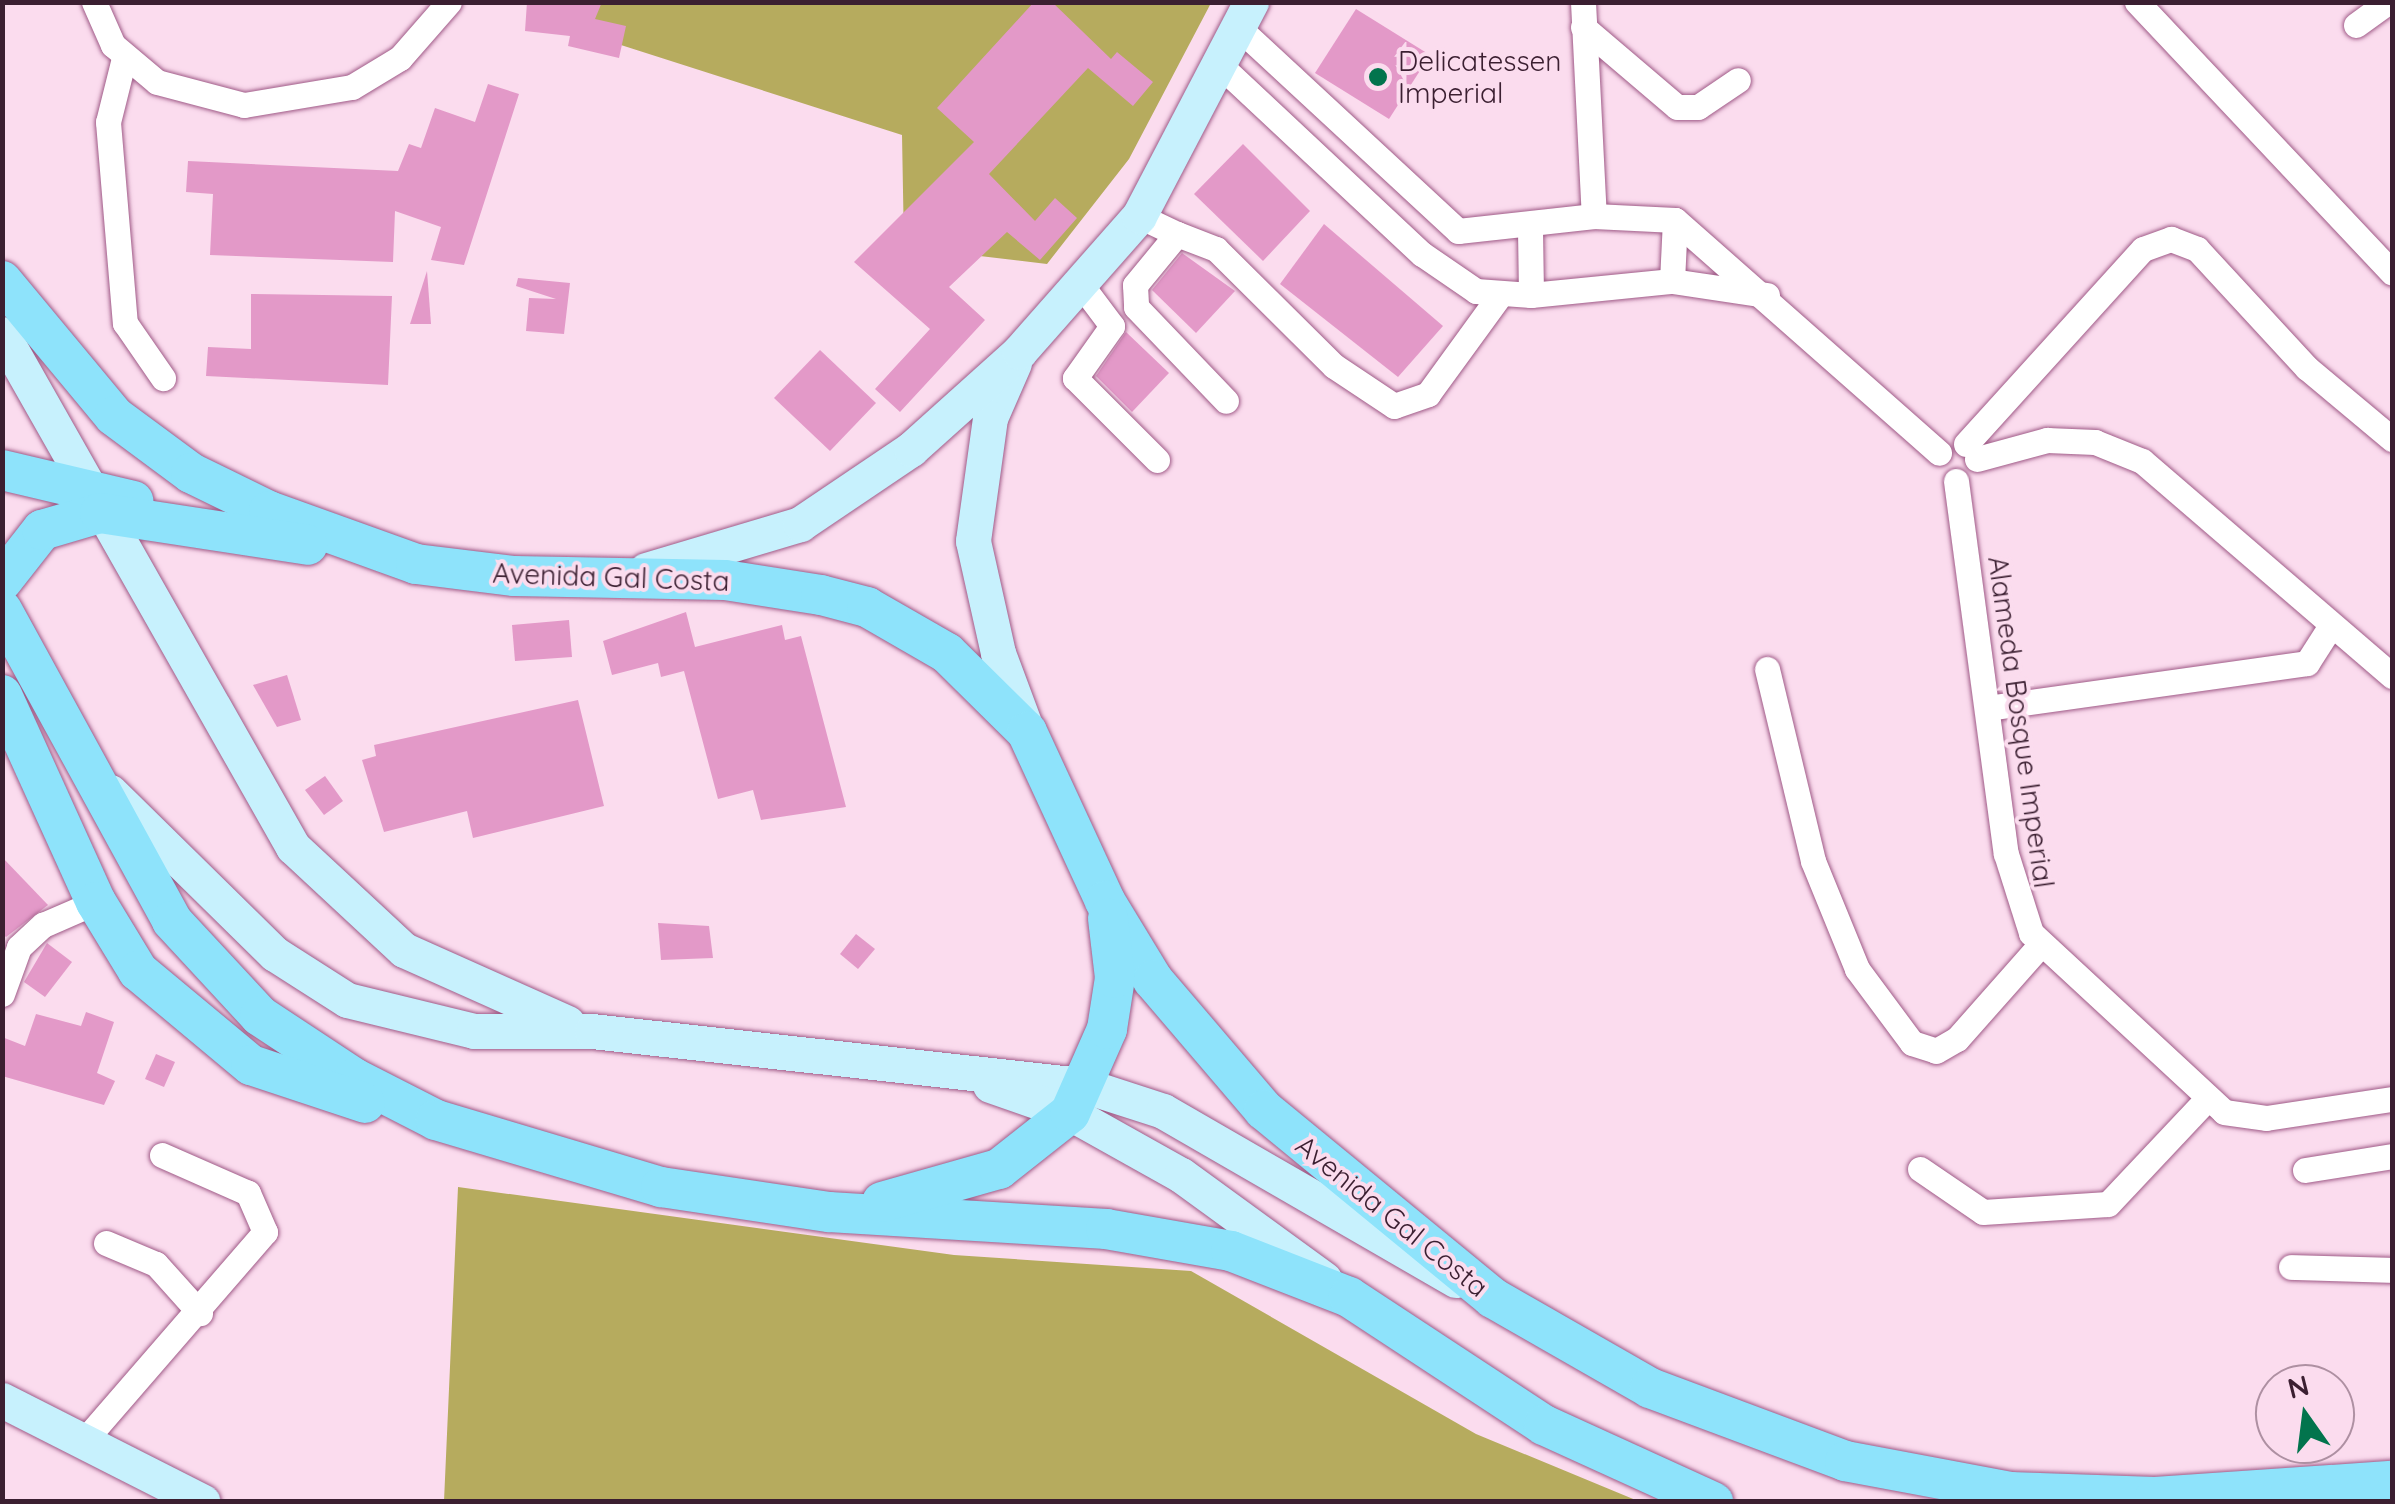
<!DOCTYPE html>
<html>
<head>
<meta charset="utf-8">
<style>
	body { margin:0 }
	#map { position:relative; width:2395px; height:1504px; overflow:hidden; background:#fbdcee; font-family:Quicksand,sans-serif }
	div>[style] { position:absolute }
	.forest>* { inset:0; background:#b6ab5e }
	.building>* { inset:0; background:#e399c8 }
	.roads { filter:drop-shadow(0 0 2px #9f5a87) drop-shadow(0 0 2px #9f5a87) }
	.minor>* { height:25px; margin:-12.5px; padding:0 12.5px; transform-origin:12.5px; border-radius:12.5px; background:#fff }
	.secondary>* { height:35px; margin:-17.5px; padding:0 17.5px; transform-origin:17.5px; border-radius:17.5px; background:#c7f1fd }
	.primary>* { height:40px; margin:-20px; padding:0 20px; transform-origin:20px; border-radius:20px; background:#8ee3fb }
	.dots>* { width:28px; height:28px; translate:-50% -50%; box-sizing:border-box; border:5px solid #fbdcee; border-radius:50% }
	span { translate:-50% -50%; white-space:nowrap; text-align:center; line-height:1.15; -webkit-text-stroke:8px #fbdcee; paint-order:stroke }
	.poi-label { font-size:28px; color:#3b1f31 }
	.left { translate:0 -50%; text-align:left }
	.street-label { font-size:28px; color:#3b1f31 }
	.frame { position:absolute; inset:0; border:5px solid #3b1f31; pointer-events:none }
	.north { position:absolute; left:2255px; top:1364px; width:100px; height:100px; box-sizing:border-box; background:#fbdcee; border:2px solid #ae90a2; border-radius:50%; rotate:346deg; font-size:28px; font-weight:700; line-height:40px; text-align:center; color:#3b1f31 }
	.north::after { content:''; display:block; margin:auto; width:35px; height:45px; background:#02744d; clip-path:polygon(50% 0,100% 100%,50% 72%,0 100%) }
</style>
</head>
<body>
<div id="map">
	<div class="forest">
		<div style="clip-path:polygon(589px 2px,1211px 3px,1129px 159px,1047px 264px,904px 247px,902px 135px,574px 30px)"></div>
		<div style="clip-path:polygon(458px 1187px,954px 1255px,1191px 1271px,1476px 1434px,1638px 1501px,444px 1501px)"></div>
	</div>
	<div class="building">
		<div style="clip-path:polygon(527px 2px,602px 2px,595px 19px,626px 26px,619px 58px,568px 46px,570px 36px,525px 31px)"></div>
		<div style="clip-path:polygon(1034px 2px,1052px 2px,1111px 59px,1117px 52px,1153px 82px,1133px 106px,1088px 68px,989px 174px,1035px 221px,1055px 198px,1077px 218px,1040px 260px,1007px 232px,949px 287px,985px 320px,900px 412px,875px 389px,930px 329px,854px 262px,974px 142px,937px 108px)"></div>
		<div style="clip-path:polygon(1356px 9px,1430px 55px,1389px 119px,1315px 73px)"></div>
		<div style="clip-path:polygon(488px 84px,519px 94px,464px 265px,431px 260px,441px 227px,395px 211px,393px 262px,210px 255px,213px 194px,186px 192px,188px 161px,398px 171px,409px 144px,421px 148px,435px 108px,475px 122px)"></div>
		<div style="clip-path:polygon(1243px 144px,1310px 211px,1263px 261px,1194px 194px)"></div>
		<div style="clip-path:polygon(1324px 224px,1443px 326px,1398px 377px,1280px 284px)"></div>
		<div style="clip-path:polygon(1182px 253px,1235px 291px,1196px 333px,1152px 290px)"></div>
		<div style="clip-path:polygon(427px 271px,431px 324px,410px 324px)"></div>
		<div style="clip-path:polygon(518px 278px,570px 283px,564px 334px,526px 331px,529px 298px,556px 299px,516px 286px)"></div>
		<div style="clip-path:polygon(251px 294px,392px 296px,388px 385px,206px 376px,208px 347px,251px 349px)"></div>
		<div style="clip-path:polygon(1126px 332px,1169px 373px,1132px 412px,1096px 376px)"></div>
		<div style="clip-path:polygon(820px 350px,876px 403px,830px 451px,774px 398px)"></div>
		<div style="clip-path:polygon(686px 612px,695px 647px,782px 625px,785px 640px,801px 636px,846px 807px,761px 820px,753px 790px,718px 799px,684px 671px,661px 677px,658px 663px,612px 675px,603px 641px)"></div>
		<div style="clip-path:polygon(569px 620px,572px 657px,515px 661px,512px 625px)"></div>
		<div style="clip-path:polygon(287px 675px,301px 720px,277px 727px,253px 685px)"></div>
		<div style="clip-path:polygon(578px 700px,604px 806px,473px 838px,467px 811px,384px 832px,362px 760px,376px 756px,374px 745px)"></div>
		<div style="clip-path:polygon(325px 776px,343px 801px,324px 815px,305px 790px)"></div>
		<div style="clip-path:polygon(2px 857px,48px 905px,6px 937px,2px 934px)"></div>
		<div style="clip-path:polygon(658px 923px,709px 926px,713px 958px,661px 960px)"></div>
		<div style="clip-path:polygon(856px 934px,875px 949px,858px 969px,840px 954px)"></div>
		<div style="clip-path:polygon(47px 943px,72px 962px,45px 997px,24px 982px)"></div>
		<div style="clip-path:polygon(86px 1012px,114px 1022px,97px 1073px,115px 1081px,104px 1105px,2px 1076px,2px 1037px,25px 1046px,36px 1014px,81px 1026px)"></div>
		<div style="clip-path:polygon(156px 1054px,175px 1062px,164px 1087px,145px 1079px)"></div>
	</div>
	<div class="roads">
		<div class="minor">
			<div style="left:94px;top:2px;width:47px;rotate:66.2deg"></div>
			<div style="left:113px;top:45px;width:57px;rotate:40.1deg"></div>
			<div style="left:157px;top:82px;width:90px;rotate:14.8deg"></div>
			<div style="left:244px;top:105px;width:109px;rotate:-9.5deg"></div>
			<div style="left:352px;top:87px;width:56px;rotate:-31.1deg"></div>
			<div style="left:400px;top:58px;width:74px;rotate:-48.8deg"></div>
			<div style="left:1583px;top:2px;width:214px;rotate:87.1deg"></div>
			<div style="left:2137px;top:2px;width:372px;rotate:46.7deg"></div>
			<div style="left:2356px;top:25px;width:39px;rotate:-36deg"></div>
			<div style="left:1583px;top:27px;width:123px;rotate:40.4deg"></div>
			<div style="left:1677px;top:107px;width:21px"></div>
			<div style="left:1698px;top:107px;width:48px;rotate:-34deg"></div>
			<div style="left:1241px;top:30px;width:296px;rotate:42.8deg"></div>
			<div style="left:1458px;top:231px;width:137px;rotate:-6.3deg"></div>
			<div style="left:1594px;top:216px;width:81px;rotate:2.8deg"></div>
			<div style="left:1675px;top:220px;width:352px;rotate:41.4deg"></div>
			<div style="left:124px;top:58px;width:66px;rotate:104deg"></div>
			<div style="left:108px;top:122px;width:202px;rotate:85.2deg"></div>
			<div style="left:125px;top:323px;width:67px;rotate:55.4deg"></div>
			<div style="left:1224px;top:69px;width:271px;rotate:43.1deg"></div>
			<div style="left:1422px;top:254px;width:65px;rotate:34.4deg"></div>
			<div style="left:1476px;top:291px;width:55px;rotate:4.2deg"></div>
			<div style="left:1531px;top:295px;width:142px;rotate:-5.7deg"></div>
			<div style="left:1672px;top:281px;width:96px;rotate:8.4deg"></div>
			<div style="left:1139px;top:216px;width:42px;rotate:25.3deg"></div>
			<div style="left:1177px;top:234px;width:66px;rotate:129.5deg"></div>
			<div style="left:1135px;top:285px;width:22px;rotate:87deg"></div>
			<div style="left:1136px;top:307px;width:130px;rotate:46.2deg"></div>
			<div style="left:1530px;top:230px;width:65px;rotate:89.1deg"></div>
			<div style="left:1177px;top:234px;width:42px;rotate:21deg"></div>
			<div style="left:1216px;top:249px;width:166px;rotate:44.8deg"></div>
			<div style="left:1334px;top:366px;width:72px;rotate:33.7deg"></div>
			<div style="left:1394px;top:406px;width:36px;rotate:-19deg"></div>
			<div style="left:1428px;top:394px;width:122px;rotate:-54deg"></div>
			<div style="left:1672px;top:281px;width:61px;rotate:-87.2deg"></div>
			<div style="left:1082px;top:286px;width:50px;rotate:53.1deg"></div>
			<div style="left:1112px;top:326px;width:64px;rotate:125.4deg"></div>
			<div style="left:1075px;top:378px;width:116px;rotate:45deg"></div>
			<div style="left:1966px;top:444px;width:263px;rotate:-47.8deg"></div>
			<div style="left:2143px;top:249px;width:30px;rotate:-20deg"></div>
			<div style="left:2171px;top:239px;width:28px;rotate:21deg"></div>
			<div style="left:2197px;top:249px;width:162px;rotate:47.3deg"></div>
			<div style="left:2307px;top:368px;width:111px;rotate:39.9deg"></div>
			<div style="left:1977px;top:459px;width:73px;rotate:-15.2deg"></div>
			<div style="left:2047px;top:440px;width:48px;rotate:2.4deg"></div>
			<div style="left:2095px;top:442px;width:51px;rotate:22deg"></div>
			<div style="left:2142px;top:461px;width:330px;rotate:40.7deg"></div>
			<div style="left:1956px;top:481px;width:376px;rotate:82.4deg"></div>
			<div style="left:2006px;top:854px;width:83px;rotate:72.4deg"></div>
			<div style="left:2031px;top:933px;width:263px;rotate:42.8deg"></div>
			<div style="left:2224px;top:1112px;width:42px;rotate:8.1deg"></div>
			<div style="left:2266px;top:1118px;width:127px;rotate:-8.6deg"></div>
			<div style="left:1767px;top:669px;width:197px;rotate:76.5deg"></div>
			<div style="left:1813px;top:861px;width:117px;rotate:67.8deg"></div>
			<div style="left:1857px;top:969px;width:92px;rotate:53.4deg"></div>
			<div style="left:1912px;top:1043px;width:25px;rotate:18deg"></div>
			<div style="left:1936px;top:1051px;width:24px;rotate:-30deg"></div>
			<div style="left:1957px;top:1039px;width:127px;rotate:-48.5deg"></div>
			<div style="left:1988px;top:708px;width:322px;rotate:-8deg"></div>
			<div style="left:2307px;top:663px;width:43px;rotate:-57.4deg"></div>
			<div style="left:2px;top:994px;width:50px;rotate:-70.1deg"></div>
			<div style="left:19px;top:947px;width:33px;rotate:-43deg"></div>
			<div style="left:43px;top:925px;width:58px;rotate:-23.5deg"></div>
			<div style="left:1920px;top:1169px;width:76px;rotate:34.3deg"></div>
			<div style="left:1983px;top:1212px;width:125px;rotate:-3.7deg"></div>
			<div style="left:2108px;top:1204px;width:140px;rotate:-46.7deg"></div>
			<div style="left:2305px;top:1170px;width:88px;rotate:-9.1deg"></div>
			<div style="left:106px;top:1243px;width:54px;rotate:22.8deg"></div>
			<div style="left:156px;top:1264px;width:66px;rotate:48.1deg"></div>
			<div style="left:2291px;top:1267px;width:101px;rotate:1.7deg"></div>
			<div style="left:83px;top:1442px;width:278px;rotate:-49.1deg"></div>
			<div style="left:265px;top:1232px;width:43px;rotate:-113.6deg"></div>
			<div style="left:248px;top:1193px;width:94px;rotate:-156.2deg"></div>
		</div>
		<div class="secondary">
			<div style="left:2px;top:334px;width:590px;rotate:60.44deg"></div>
			<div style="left:293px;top:847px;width:151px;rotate:42.9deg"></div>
			<div style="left:404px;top:950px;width:179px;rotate:24.1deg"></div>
			<div style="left:1014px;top:363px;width:60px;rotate:113.6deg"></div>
			<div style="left:990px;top:418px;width:124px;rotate:97.9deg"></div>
			<div style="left:973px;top:541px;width:115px;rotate:77.4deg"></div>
			<div style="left:998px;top:653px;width:83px;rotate:69.6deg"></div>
			<div style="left:646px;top:570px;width:161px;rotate:-16.6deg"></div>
			<div style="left:800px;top:524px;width:134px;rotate:-34deg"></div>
			<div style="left:911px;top:449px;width:145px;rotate:-41.9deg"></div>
			<div style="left:1019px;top:352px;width:181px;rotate:-48.6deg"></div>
			<div style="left:1139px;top:216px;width:242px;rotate:-62.4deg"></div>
			<div style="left:110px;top:792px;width:231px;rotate:44.5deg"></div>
			<div style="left:275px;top:954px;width:85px;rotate:32.6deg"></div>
			<div style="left:347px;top:1000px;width:131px;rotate:13.7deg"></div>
			<div style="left:474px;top:1031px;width:118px"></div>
			<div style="left:592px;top:1031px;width:494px;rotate:6.3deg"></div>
			<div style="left:1083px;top:1085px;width:84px;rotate:18deg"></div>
			<div style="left:1163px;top:1111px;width:338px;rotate:30deg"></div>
			<div style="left:990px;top:1085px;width:85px;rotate:19.3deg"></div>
			<div style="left:1070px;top:1113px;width:127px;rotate:29.2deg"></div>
			<div style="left:1181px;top:1175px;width:177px;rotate:36deg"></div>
			<div style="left:2px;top:1400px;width:225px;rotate:26.9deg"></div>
		</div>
		<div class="primary">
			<div style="left:2px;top:281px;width:175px;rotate:50.3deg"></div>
			<div style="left:114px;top:416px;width:96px;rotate:36.5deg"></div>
			<div style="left:191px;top:473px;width:87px;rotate:26deg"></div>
			<div style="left:269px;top:511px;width:156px;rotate:19.8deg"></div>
			<div style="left:416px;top:564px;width:99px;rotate:7deg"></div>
			<div style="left:514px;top:576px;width:211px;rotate:1.1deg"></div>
			<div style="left:725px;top:580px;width:97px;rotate:8.9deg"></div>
			<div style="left:821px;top:595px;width:48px;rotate:14.6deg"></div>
			<div style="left:867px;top:607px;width:92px;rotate:29.9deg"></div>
			<div style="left:947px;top:653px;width:112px;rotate:44.6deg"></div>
			<div style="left:1027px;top:732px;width:186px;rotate:65.2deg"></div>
			<div style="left:1105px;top:901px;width:92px;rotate:58.7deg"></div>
			<div style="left:1153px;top:980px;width:171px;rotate:49.5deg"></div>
			<div style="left:1264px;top:1110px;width:296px;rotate:39.4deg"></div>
			<div style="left:1493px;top:1298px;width:181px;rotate:29.8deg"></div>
			<div style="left:1650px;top:1388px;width:208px;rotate:20.5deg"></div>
			<div style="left:1845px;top:1461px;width:168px;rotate:10.6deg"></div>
			<div style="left:2010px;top:1492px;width:145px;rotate:2deg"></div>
			<div style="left:2155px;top:1497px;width:238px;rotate:-3.9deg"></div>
			<div style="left:2px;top:470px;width:135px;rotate:13.3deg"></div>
			<div style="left:2px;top:581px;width:65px;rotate:-51.9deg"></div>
			<div style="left:42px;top:530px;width:60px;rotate:-16.3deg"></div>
			<div style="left:100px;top:513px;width:210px;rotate:8.7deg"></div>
			<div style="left:2px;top:610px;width:354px;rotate:61.3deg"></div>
			<div style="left:172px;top:921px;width:129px;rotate:47.2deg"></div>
			<div style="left:260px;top:1016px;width:113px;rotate:33.4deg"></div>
			<div style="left:354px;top:1078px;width:92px;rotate:27.1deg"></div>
			<div style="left:436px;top:1120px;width:235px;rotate:16.6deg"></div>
			<div style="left:661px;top:1187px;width:170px;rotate:8.5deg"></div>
			<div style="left:829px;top:1212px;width:278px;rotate:3.5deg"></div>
			<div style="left:1106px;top:1229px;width:127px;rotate:10deg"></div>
			<div style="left:1231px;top:1251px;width:127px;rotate:21.3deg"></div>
			<div style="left:1349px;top:1297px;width:233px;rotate:33.3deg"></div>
			<div style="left:1544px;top:1425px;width:186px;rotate:24.5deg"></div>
			<div style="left:2px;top:695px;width:227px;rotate:65.6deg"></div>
			<div style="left:96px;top:902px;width:81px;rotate:58.7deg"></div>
			<div style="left:138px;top:971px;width:147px;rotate:39.8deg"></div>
			<div style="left:251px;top:1065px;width:120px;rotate:18.4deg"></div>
			<div style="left:882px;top:1202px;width:122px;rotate:-15.8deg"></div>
			<div style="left:999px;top:1169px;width:90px;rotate:-38.3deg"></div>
			<div style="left:1070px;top:1113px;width:92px;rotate:-66.2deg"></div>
			<div style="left:1107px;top:1029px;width:52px;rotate:-81.1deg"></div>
			<div style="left:1115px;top:978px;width:60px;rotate:-96.7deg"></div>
		</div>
	</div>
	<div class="dots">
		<div style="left:1378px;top:77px;background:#02744d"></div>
	</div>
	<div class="poi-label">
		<span class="left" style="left:1398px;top:77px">Delicatessen<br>Imperial</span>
	</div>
	<div class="street-label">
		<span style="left:611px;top:577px;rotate:2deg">Avenida Gal Costa</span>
		<span style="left:2021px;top:722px;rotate:82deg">Alameda Bosque Imperial</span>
		<span style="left:1392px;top:1216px;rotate:39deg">Avenida Gal Costa</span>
	</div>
	<div class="frame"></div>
	<div class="north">N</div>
</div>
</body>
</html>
